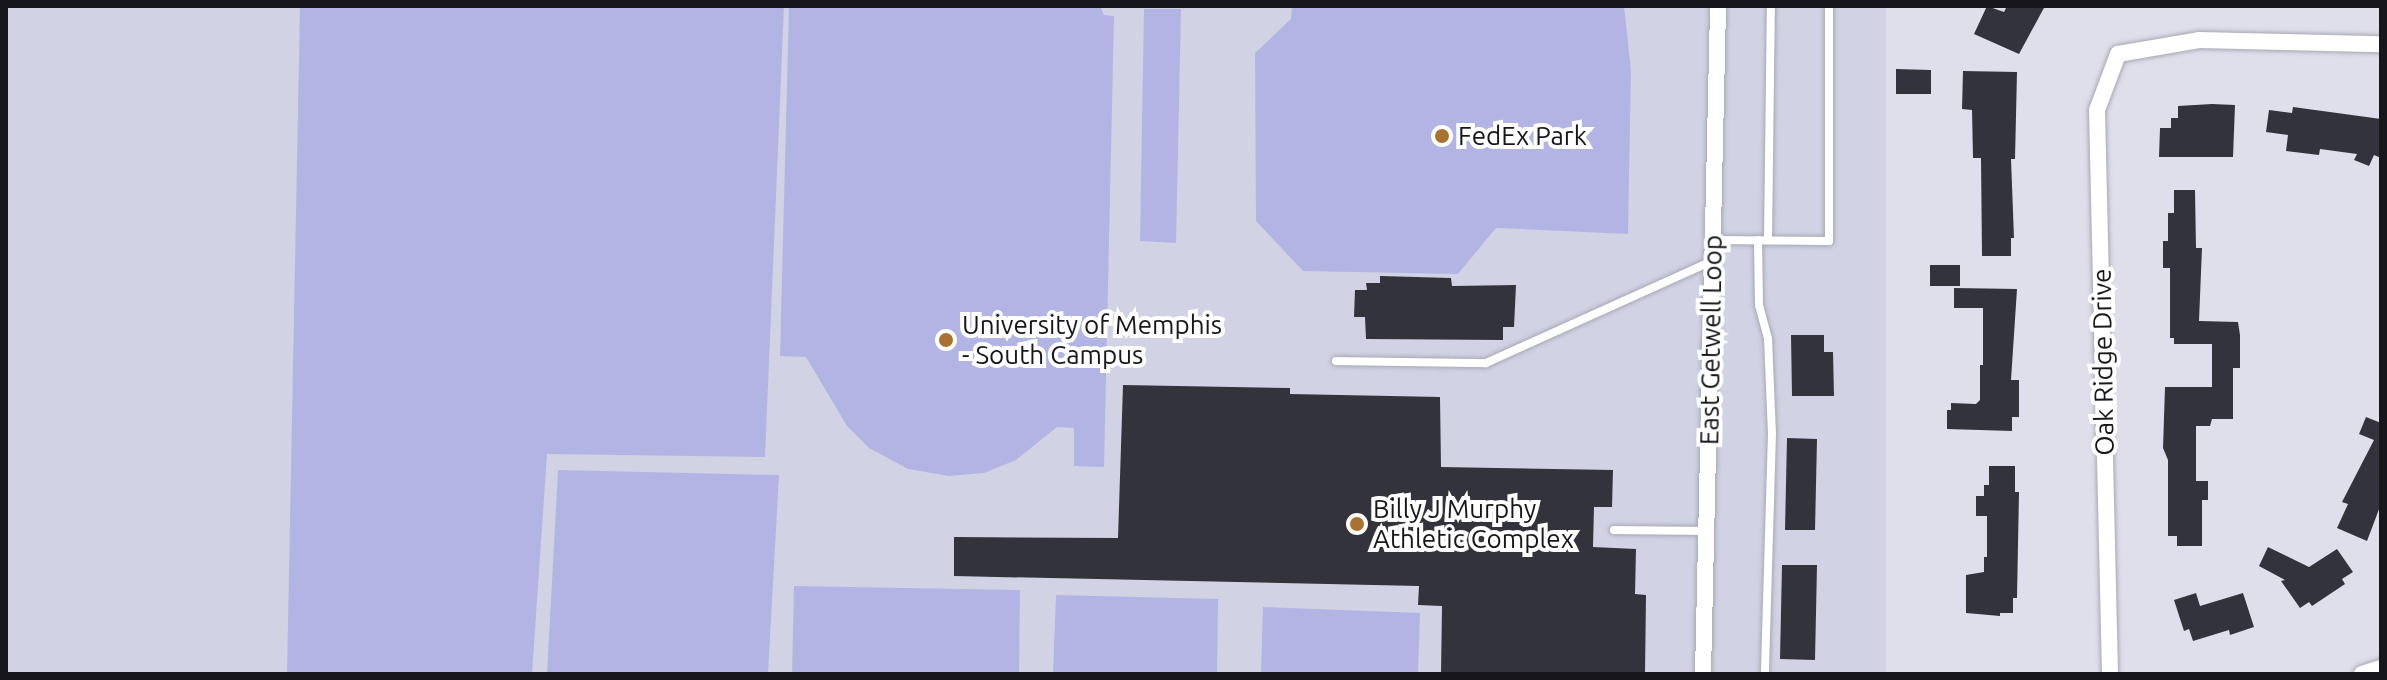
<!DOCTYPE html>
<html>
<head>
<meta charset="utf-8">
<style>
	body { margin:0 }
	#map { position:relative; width:2387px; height:680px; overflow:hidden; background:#dedfea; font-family:Ubuntu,sans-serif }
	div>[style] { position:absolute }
	.built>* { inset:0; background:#d1d3e5 }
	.green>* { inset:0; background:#b2b5e4 }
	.building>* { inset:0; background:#33333c }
	.roads { filter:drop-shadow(0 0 2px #a7a8b3) drop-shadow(0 0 2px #a7a8b3) }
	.service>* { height:8px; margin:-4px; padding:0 4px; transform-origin:4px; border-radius:4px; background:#fff }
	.minor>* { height:16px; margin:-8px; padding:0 8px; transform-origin:8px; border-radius:8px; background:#fff }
	.dots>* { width:22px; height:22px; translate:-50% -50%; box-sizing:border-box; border:4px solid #fff; border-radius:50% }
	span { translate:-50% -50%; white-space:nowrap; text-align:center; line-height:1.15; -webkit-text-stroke:8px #fff; paint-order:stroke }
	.poi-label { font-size:26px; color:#17171b }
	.left { translate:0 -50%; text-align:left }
	.street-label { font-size:26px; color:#17171b }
	.frame { position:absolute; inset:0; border:8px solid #17171b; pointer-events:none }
</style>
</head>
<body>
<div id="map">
	<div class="built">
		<div style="clip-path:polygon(6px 6px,1886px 6px,1886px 674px,6px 674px)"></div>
	</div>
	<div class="green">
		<div style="clip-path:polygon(300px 6px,784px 6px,765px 457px,547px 454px,532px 674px,287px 674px)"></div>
		<div style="clip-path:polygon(789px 6px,1100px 6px,1104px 15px,1114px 16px,1104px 467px,1074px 466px,1074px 428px,1057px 427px,1016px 460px,984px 473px,949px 476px,908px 469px,869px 448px,847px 426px,806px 357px,780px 356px)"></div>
		<div style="clip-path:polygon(1292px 6px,1624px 6px,1631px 71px,1628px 234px,1496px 228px,1458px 274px,1303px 271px,1256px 221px,1255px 53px,1291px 19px)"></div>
		<div style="clip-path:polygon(1144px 9px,1181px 9px,1176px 243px,1140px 241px)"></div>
		<div style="clip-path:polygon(558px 470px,779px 475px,768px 674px,547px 674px)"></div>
		<div style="clip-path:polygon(794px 586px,1020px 590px,1019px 674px,792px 674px)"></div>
		<div style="clip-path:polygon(1056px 595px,1218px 599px,1217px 674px,1053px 674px)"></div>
		<div style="clip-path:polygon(1263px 607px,1420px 613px,1418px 674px,1261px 674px)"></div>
	</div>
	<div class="building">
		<div style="clip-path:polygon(1987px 6px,2004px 12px,2007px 6px,2045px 6px,2019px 54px,1974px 34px)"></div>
		<div style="clip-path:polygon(1896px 69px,1931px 70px,1931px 94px,1896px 94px)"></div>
		<div style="clip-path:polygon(1963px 71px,2017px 72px,2015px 159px,2011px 159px,2014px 238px,2011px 238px,2011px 256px,1982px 256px,1981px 158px,1973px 158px,1972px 110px,1962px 109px)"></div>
		<div style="clip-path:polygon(2212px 104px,2235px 105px,2233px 157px,2159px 157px,2160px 128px,2171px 128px,2171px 118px,2178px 118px,2178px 106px)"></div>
		<div style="clip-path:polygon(2293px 107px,2381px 119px,2381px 158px,2374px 155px,2369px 166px,2354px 160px,2357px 154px,2320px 149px,2319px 155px,2286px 151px,2288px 135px,2266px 132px,2269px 110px,2292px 113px)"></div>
		<div style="clip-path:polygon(2174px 190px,2195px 190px,2196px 248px,2202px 248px,2199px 321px,2238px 322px,2240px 335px,2240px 368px,2233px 368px,2233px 419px,2212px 419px,2210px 426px,2196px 426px,2196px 481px,2208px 481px,2208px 500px,2202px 500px,2202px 546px,2177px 546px,2177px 536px,2168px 536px,2168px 460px,2163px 448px,2165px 387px,2212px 387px,2212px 344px,2174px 344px,2174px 338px,2170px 338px,2170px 268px,2163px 268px,2163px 241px,2168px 241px,2168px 213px,2174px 213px)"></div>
		<div style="clip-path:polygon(1930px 265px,1960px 265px,1960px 286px,1930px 286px)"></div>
		<div style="clip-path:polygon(1380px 276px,1451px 278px,1452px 286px,1516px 285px,1514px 327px,1503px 327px,1503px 340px,1366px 339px,1365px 317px,1354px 317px,1355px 290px,1367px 290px,1366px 283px,1380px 283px)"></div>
		<div style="clip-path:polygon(1954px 288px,2017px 289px,2011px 380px,2019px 380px,2019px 417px,2012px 417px,2012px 431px,1947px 429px,1947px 410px,1951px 410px,1951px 403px,1976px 404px,1980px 400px,1980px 365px,1983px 365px,1983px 308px,1954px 308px)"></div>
		<div style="clip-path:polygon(1791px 335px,1824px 335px,1824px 352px,1833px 352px,1834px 396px,1792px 396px)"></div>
		<div style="clip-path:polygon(1123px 385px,1290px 388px,1290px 394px,1440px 397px,1441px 467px,1613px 470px,1612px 507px,1594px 507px,1593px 547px,1636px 549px,1635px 594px,1646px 595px,1645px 674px,1441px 674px,1442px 606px,1418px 605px,1419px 586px,954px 576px,954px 537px,1118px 538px)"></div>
		<div style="clip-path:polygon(2366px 417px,2381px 423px,2381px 504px,2367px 541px,2337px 528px,2348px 504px,2342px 502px,2374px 440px,2359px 434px)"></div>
		<div style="clip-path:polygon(1787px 438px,1817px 439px,1815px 530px,1785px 530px)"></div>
		<div style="clip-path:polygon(1989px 466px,2015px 466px,2015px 492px,2019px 492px,2017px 598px,2013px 598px,2013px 613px,2000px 613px,2000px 616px,1966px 613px,1966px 575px,1984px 572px,1984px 557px,1987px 557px,1987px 516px,1976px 516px,1976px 496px,1984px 496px,1984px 485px,1989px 485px)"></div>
		<div style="clip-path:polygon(2268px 547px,2309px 567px,2337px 549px,2353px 572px,2342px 579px,2345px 584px,2312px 606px,2309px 602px,2300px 608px,2281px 581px,2285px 580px,2259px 566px)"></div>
		<div style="clip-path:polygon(1782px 565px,1817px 565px,1815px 660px,1780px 659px)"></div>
		<div style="clip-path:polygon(2196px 593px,2200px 606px,2243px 593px,2254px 627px,2230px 635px,2229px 630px,2193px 641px,2189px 629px,2184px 631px,2174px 600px)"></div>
	</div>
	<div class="roads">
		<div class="service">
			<div style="left:1713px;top:240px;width:116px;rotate:0.5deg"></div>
			<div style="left:1829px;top:241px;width:235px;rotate:-90deg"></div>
			<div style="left:1758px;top:240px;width:65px;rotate:89.1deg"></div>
			<div style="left:1759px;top:305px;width:35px;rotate:75deg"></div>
			<div style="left:1768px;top:339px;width:94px;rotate:87.6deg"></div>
			<div style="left:1772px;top:433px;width:241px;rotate:91.7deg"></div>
			<div style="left:1768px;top:240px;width:234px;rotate:-89.3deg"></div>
			<div style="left:1336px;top:361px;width:150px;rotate:0.8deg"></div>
			<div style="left:1486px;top:363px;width:248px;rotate:-24.3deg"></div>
			<div style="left:1614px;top:530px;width:92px;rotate:0.6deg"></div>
		</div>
		<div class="minor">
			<div style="left:1703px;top:674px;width:668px;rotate:-88.71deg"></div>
			<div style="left:2110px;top:674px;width:564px;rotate:-91.32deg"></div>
			<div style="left:2097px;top:110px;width:60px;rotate:-69.4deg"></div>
			<div style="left:2118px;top:54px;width:82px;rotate:-9.8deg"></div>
			<div style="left:2199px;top:40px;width:182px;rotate:1.3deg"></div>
			<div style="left:2362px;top:674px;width:20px;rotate:-18deg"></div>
		</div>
	</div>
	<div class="dots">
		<div style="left:1442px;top:136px;background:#aa7230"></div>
		<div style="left:946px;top:340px;background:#aa7230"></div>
		<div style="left:1357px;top:524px;background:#aa7230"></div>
	</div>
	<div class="poi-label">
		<span class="left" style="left:1458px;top:136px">FedEx Park</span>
		<span class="left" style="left:962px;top:340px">University of Memphis<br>- South Campus</span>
		<span class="left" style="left:1373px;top:524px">Billy J Murphy<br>Athletic Complex</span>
	</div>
	<div class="street-label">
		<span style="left:1711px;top:340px;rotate:-89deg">East Getwell Loop</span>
		<span style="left:2103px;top:362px;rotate:-91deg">Oak Ridge Drive</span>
	</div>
	<div class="frame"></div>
</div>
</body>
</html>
